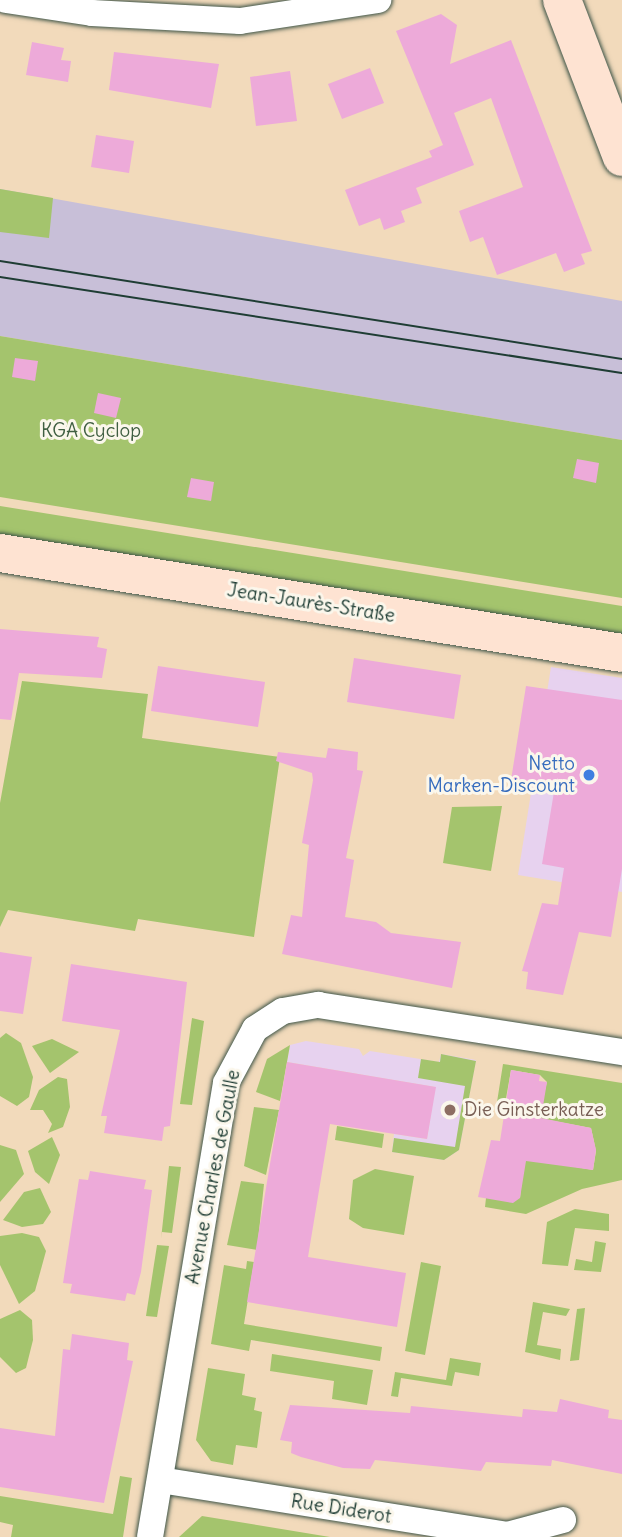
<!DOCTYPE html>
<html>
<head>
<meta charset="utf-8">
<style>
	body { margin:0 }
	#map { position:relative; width:622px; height:1537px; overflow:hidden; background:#f2dabb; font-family:Delius,sans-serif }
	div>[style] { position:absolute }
	.built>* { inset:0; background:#e7d2ef }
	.industrial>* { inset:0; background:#c8bfd8 }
	.green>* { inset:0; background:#a4c46d }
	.building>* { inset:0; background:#edaad9 }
	.roads { filter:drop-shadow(0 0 2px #3f5548) drop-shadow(0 0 2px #3f5548) }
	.street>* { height:26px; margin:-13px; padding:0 13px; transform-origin:13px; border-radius:13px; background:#fff }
	.secondary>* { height:38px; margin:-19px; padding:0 19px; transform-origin:19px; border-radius:19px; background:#fee3d2 }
	.tram>* { height:2px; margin:-1px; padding:0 1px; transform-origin:1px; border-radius:1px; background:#1f3d34 }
	.dots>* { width:19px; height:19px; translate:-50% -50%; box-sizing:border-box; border:4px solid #fbf7ec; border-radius:50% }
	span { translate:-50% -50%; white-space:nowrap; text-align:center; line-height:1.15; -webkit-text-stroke:6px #fbf7ec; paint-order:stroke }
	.park-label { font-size:19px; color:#405f42 }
	.street-label { font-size:19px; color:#1f3d34 }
	.shop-label { font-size:19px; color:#366cbe }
	.right { translate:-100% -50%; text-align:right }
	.education-label { font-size:19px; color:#785e54 }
	.left { translate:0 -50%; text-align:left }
</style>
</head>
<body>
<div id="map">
	<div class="built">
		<div style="clip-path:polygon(551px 667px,622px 678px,622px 892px,518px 875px)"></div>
		<div style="clip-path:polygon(306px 1041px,359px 1049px,363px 1056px,370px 1051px,439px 1062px,441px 1054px,476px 1060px,459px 1150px,444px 1160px,392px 1152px,394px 1134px,427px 1139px,435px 1087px,287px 1062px,290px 1045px)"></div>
	</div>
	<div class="industrial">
		<div style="clip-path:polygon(0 189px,622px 301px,622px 440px,0 336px)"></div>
	</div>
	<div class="green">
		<div style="clip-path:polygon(0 189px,53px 198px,49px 238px,0 232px)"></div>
		<div style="clip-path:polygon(0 336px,622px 440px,622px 598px,0 497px)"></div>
		<div style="clip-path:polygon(0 506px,622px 606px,622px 638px,0 541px)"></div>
		<div style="clip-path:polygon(22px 681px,148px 694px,142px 738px,280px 757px,254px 937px,138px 919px,135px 931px,8px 910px,0 927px,0 803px)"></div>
		<div style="clip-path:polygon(502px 806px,491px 871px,443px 863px,452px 807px)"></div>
		<div style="clip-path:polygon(192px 1018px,204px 1021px,192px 1105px,180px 1104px)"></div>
		<div style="clip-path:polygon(6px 1033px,21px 1043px,33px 1077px,29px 1097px,17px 1106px,0 1096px,0 1038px)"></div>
		<div style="clip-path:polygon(52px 1039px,79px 1052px,50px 1073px,32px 1046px)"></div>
		<div style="clip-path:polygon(290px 1045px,280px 1101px,256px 1092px,267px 1059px)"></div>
		<div style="clip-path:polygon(441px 1054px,476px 1061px,459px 1150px,444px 1160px,392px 1152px,394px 1138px,455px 1147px,465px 1086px,418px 1078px,421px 1059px,440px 1062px)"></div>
		<div style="clip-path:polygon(503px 1064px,622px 1083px,622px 1180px,582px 1189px,526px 1214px,485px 1207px,486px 1198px,520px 1198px,524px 1158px,593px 1170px,596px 1151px,591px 1128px,538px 1118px,547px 1082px,540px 1075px,511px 1070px,505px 1104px,497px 1102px)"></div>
		<div style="clip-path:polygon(58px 1077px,67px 1079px,70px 1107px,63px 1127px,48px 1133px,52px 1124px,43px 1110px,30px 1110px,39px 1090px)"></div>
		<div style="clip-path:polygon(254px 1107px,279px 1110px,266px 1175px,244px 1166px)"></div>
		<div style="clip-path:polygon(337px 1126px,384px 1134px,382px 1148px,335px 1140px)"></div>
		<div style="clip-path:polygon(52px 1137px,60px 1155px,49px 1184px,35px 1172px,28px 1151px)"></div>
		<div style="clip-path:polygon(0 1145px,16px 1150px,24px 1174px,0 1202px)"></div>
		<div style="clip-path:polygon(169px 1166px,181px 1167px,172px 1233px,162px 1232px,161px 1239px)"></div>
		<div style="clip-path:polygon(375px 1169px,414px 1176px,404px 1235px,363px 1228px,349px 1219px,353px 1180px)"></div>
		<div style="clip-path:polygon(241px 1181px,264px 1184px,257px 1250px,227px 1245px)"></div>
		<div style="clip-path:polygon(40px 1188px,51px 1212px,43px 1224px,22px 1227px,3px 1220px,24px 1192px)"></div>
		<div style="clip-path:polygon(575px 1209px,609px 1214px,609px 1231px,575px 1228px,568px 1266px,542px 1264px,547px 1222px)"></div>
		<div style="clip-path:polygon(22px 1233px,39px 1237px,46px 1251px,35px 1291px,19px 1304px,0 1265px,0 1236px)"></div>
		<div style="clip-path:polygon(595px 1241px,606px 1243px,601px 1272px,574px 1270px,576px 1259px,592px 1262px)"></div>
		<div style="clip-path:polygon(157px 1245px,169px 1246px,157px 1317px,146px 1316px)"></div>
		<div style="clip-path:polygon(247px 1261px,254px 1262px,244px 1324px,382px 1347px,380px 1361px,251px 1340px,249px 1351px,211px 1344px,224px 1265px,246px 1269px)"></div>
		<div style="clip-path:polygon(421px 1262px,441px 1266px,425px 1355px,405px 1351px)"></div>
		<div style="clip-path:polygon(533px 1302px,570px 1309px,566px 1316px,543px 1312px,537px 1345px,561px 1349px,560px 1360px,525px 1352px)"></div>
		<div style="clip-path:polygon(585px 1308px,579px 1360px,570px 1361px,577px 1309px)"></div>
		<div style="clip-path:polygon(20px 1310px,32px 1320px,33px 1340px,26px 1368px,16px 1373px,0 1357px,0 1319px)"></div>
		<div style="clip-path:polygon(272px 1354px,373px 1370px,367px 1405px,332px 1399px,334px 1381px,270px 1371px)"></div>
		<div style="clip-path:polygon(450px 1358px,481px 1363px,479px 1376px,455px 1372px,452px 1386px,401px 1378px,398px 1397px,391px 1396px,395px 1372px,446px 1380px)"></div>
		<div style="clip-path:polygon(208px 1368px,245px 1374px,242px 1395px,256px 1398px,254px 1410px,262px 1412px,257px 1448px,236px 1445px,233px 1465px,211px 1461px,196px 1440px)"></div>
		<div style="clip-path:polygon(120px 1476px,132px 1478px,123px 1537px,11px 1537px,13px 1525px,0 1522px,0 1496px,113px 1514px)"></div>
		<div style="clip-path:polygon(202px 1516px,330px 1537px,179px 1537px)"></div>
	</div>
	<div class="building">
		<div style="clip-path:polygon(441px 14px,457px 25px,450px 64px,511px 40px,592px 251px,581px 254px,585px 264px,564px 272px,556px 253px,497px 275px,483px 237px,470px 242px,459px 211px,523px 187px,491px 98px,454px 113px,474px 165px,416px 188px,422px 203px,401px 211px,405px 222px,384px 230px,380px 218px,359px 226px,345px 190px,432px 157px,429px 151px,443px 145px,396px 31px)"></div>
		<div style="clip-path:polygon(32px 42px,64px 48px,61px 60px,71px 61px,68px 82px,26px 75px)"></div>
		<div style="clip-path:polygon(114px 52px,219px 64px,211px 108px,109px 90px)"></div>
		<div style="clip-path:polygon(370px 68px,384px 103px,342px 119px,328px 84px)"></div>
		<div style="clip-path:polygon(290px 71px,297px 121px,256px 126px,250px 77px)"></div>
		<div style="clip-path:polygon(96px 135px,134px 141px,129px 173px,91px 167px)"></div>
		<div style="clip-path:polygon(15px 358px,38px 361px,35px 381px,12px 377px)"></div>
		<div style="clip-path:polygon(98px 393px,121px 398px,116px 418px,94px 413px)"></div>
		<div style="clip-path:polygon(577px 459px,599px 463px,596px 483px,573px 478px)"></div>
		<div style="clip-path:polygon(191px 478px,214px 482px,211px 501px,187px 497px)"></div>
		<div style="clip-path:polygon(0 629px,99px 637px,97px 647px,107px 649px,102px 678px,19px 673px,11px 720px,0 719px)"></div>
		<div style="clip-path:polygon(354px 658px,461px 675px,454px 719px,347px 702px)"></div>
		<div style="clip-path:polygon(158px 666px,265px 682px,258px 727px,151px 711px)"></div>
		<div style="clip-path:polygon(526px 686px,622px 700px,622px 869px,611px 937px,579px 932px,563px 995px,526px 989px,528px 972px,522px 971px,542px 903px,558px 905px,564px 868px,542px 864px,555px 786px,511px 780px)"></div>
		<div style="clip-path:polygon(328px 748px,358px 752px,357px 770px,363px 771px,346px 858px,354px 860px,345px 917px,376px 922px,391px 933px,461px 942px,452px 988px,282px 954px,291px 915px,302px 917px,309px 845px,302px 843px,313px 780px,312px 773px,276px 761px,278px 752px,326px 758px)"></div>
		<div style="clip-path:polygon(0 952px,32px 957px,23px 1014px,0 1011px)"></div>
		<div style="clip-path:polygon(71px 964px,187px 982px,170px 1126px,164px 1127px,162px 1141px,104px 1133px,107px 1116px,101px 1116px,120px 1030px,62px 1021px)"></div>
		<div style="clip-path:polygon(287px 1062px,436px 1087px,427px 1139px,330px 1124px,308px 1257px,406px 1273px,397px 1327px,247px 1302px)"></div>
		<div style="clip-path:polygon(511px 1070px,540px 1075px,539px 1081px,547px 1082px,541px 1118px,591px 1128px,596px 1150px,593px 1170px,526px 1161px,520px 1198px,513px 1203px,478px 1197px,491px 1140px,500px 1141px)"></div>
		<div style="clip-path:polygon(90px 1171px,146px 1180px,144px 1189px,152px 1190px,141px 1272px,135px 1295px,127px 1293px,125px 1301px,70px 1293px,72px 1284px,63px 1283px,79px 1179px,88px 1180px)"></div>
		<div style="clip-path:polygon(72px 1334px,129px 1343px,127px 1360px,133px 1361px,104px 1503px,0 1487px,0 1428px,55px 1436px,63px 1349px,70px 1350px)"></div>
		<div style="clip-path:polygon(560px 1399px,609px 1410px,608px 1418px,622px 1420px,622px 1474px,552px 1460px,551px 1466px,486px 1462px,481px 1471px,375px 1460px,370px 1469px,343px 1468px,301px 1457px,291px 1453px,292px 1442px,280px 1440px,290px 1405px,410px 1413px,411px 1406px,522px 1417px,523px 1409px,557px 1412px)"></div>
	</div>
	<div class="roads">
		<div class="street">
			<div style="left:6px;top:0;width:87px;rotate:8.6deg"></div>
			<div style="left:92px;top:13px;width:148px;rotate:3.1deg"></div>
			<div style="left:240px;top:21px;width:140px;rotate:-8.7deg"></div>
			<div style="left:160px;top:1480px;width:351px;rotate:9deg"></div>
			<div style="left:507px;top:1535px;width:58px;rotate:-15deg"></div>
			<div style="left:150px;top:1537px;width:460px;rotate:-80.5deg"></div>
			<div style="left:226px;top:1083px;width:61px;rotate:-61.8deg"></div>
			<div style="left:255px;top:1029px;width:33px;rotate:-33deg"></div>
			<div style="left:283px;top:1011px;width:36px;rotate:-10deg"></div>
			<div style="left:318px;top:1005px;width:308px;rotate:8.8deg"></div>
		</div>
		<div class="secondary">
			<div style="left:562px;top:0;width:168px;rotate:69.1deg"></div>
			<div style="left:0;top:553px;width:630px;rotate:9.13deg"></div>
		</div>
	</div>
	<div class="tram">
		<div style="left:0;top:261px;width:630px;rotate:8.95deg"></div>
		<div style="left:0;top:277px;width:629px;rotate:8.77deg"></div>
	</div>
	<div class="dots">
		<div style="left:589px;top:775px;background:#3f7fe0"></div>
		<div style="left:450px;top:1110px;background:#8d6e63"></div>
	</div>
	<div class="park-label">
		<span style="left:91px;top:431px">KGA Cyclop</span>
	</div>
	<div class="street-label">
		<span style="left:311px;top:603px;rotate:9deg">Jean-Jaurès-Straße</span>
		<span style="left:213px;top:1177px;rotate:-79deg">Avenue Charles de Gaulle</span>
		<span style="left:341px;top:1509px;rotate:9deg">Rue Diderot</span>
	</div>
	<div class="shop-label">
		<span class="right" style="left:575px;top:775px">Netto<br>Marken-Discount</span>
	</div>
	<div class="education-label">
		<span class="left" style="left:464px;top:1110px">Die Ginsterkatze</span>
	</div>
</div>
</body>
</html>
